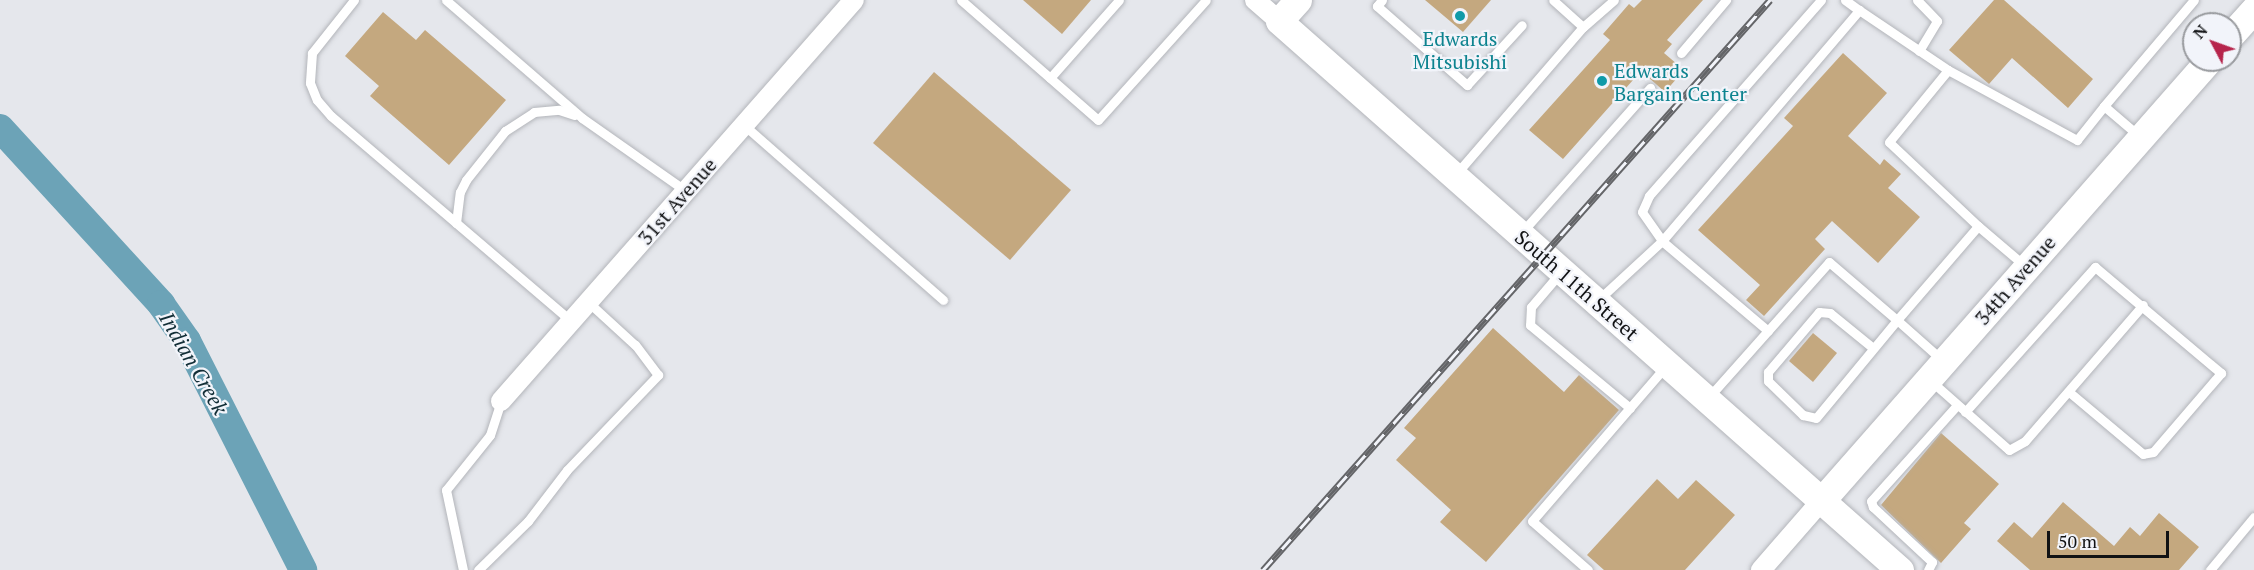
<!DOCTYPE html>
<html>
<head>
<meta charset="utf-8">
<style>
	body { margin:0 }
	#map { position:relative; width:2254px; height:570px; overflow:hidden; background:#e5e7ec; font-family:"PT Serif",serif }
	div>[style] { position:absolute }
	.river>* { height:28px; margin:-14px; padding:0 14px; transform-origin:14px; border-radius:14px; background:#6ca3b7 }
	.building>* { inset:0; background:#c4a87f }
	.roads { filter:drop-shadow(0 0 2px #b3b5ba) drop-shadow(0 0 2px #b3b5ba) }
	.lane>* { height:9px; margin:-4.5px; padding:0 4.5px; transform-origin:4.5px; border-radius:4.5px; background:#fff }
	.street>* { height:20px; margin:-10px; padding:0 10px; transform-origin:10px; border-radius:10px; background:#fff }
	.secondary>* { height:27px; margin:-13.5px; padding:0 13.5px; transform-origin:13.5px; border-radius:13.5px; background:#fff }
	.rail>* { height:7px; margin-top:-3.5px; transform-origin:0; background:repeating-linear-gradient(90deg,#f2f4fa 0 14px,#646568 0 28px); box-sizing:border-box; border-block:2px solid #646568 }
	.dots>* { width:16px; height:16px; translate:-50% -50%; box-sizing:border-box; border:3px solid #f2f4fa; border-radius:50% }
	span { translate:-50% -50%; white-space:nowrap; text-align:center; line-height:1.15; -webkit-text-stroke:4.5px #f2f4fa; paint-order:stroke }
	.culture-label { font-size:20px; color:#0d838f }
	.left { translate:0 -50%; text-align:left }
	.street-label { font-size:20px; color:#111214 }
	.water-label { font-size:21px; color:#122e37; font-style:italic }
	.north { position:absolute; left:2182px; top:12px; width:60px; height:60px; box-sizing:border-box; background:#f2f4fa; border:2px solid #989a9e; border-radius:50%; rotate:311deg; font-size:16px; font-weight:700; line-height:24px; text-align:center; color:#111214 }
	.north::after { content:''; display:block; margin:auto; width:21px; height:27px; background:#b6254c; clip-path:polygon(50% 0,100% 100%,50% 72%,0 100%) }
	.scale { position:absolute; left:2047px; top:531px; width:122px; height:27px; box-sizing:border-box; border:3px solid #111214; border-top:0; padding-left:8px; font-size:18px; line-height:21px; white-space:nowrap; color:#111214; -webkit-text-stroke:4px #f2f4fa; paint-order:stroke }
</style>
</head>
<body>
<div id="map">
	<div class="river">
		<div style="left:0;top:128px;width:239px;rotate:47.5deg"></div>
		<div style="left:161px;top:304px;width:45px;rotate:54.9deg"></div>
		<div style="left:187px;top:341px;width:257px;rotate:63.1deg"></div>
	</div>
	<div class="building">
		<div style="clip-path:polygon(1023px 0,1091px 0,1062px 34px)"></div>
		<div style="clip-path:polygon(1425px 0,1491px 0,1463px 32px)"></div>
		<div style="clip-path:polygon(1642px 0,1703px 0,1667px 40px,1672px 44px,1664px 53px,1684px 70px,1665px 92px,1641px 71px,1563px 159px,1529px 130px,1610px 40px,1603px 34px,1629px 4px,1634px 8px)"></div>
		<div style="clip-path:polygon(1994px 0,2004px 0,2093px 79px,2068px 108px,2012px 58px,1989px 84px,1949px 50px)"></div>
		<div style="clip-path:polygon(383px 12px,416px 40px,425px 30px,506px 100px,449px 165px,370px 96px,379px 86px,345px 56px)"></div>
		<div style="clip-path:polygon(1843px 53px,1887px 93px,1848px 136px,1880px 165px,1884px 159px,1901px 174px,1888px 188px,1920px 217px,1878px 263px,1832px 221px,1815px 239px,1825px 249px,1764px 316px,1746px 300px,1760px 285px,1698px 230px,1793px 126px,1784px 118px)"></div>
		<div style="clip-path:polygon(934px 72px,1071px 190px,1010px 260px,873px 143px)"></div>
		<div style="clip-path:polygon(1493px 328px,1564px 392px,1579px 375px,1619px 410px,1486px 562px,1440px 522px,1451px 510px,1396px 460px,1416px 438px,1404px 428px)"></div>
		<div style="clip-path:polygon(1813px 333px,1837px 353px,1813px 382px,1789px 361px)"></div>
		<div style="clip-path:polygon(1941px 433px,1999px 484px,1964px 523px,1971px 529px,1941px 563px,1881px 505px)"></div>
		<div style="clip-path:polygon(1657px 479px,1678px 499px,1696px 480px,1735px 515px,1685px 570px,1604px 570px,1587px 555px)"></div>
		<div style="clip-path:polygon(2063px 502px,2114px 546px,2130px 527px,2140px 536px,2159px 513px,2199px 547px,2179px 570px,2030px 570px,1997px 541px,2014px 522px,2032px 538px)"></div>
	</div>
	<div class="roads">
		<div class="lane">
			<div style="left:354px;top:0;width:68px;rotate:128.4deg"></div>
			<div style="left:312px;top:53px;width:30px;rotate:94deg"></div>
			<div style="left:310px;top:83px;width:18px;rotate:68deg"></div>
			<div style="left:317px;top:100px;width:21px;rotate:49deg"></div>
			<div style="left:331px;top:116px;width:316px;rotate:40.5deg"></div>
			<div style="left:446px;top:0;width:180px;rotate:40.9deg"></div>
			<div style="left:582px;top:118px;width:127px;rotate:35.1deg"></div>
			<div style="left:961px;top:0;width:182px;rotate:41.2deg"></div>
			<div style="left:1098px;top:120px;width:161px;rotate:-48deg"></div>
			<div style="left:1382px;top:0;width:8px;rotate:130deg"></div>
			<div style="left:1377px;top:6px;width:120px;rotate:41.3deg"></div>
			<div style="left:1467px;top:85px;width:81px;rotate:-47.5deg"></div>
			<div style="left:1821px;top:0;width:261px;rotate:131.3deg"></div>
			<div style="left:1649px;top:196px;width:17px;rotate:114deg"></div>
			<div style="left:1642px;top:212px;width:35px;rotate:55deg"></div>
			<div style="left:1662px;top:241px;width:304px;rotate:-49.5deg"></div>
			<div style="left:1859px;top:10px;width:107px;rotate:34deg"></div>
			<div style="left:1845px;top:0;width:17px;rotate:36deg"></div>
			<div style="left:1917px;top:0;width:29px;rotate:46deg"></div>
			<div style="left:1937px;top:21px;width:35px;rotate:121deg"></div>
			<div style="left:1583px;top:27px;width:41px;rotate:-41.1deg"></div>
			<div style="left:1681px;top:53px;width:70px;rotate:-49.7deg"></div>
			<div style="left:1050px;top:78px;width:104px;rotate:-48.5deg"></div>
			<div style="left:2104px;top:106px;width:139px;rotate:-49.7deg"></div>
			<div style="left:744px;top:125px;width:265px;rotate:41.3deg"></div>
			<div style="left:1456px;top:174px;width:194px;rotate:-49.2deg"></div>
			<div style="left:1583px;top:27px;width:40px;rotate:-138deg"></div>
			<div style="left:456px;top:223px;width:31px;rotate:-83deg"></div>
			<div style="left:460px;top:192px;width:13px;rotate:-63deg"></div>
			<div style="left:466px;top:180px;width:63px;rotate:-51.5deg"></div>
			<div style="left:505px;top:131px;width:35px;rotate:-33deg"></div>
			<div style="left:534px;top:112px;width:25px;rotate:-5deg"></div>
			<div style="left:559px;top:110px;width:16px;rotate:18deg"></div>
			<div style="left:1978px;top:226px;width:122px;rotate:-136.7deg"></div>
			<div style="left:1889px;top:142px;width:93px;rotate:-50.7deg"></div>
			<div style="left:1948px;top:70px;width:147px;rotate:28.5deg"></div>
			<div style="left:2077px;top:140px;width:43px;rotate:-51.5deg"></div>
			<div style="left:2104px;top:106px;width:46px;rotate:40.6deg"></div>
			<div style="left:1522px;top:232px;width:193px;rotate:-48.4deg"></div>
			<div style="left:1560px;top:273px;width:45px;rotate:130.5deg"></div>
			<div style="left:1531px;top:307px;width:18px;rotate:93deg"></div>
			<div style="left:1530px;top:325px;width:130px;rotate:39.7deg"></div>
			<div style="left:1598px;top:300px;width:87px;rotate:-42.7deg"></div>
			<div style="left:1662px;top:241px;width:139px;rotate:40.3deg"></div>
			<div style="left:1873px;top:348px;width:55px;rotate:-140.9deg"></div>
			<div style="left:1830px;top:313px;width:11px;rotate:-175deg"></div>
			<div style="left:1819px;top:312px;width:79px;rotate:130.4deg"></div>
			<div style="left:1768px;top:372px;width:9px;rotate:90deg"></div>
			<div style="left:1768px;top:381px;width:49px;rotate:44.2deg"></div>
			<div style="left:1803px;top:415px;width:13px;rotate:13deg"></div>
			<div style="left:1816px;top:418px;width:127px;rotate:-50.4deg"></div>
			<div style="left:1897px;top:320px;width:60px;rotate:41.6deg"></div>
			<div style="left:1931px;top:381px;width:104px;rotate:41.5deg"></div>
			<div style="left:2009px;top:450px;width:18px;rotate:-29deg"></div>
			<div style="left:2025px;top:441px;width:180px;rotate:-49.1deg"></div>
			<div style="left:1708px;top:398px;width:182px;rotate:-48.3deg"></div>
			<div style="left:1829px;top:262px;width:89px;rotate:40.5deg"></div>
			<div style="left:1897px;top:320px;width:124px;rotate:-49.2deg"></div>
			<div style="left:1978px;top:226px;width:62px;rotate:40.4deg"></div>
			<div style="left:1965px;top:412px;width:195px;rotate:-48.1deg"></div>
			<div style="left:2095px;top:267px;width:165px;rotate:40.1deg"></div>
			<div style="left:2221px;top:373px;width:104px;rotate:130.7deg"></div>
			<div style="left:2153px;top:452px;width:10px;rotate:169deg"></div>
			<div style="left:2143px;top:454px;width:97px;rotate:-140deg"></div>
			<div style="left:463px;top:570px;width:82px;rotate:-102deg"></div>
			<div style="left:446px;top:490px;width:70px;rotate:-51.3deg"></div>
			<div style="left:490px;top:435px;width:36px;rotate:-72deg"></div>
			<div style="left:478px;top:570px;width:70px;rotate:-44.4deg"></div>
			<div style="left:528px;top:521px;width:64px;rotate:-52.6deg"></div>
			<div style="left:567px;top:470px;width:132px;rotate:-46.2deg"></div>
			<div style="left:658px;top:375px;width:38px;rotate:-127deg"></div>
			<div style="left:635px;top:345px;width:64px;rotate:-137.5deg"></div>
			<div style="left:1588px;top:570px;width:74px;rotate:-138.8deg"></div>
			<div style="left:1532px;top:521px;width:205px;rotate:-49.2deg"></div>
			<div style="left:1928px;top:570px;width:9px;rotate:-63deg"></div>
			<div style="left:1932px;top:562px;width:81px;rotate:-137deg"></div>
			<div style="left:1873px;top:507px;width:6px;rotate:-108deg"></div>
			<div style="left:1871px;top:501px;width:129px;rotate:-48.1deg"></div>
			<div style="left:2210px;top:570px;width:69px;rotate:-50.3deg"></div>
		</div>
		<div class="street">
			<div style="left:1255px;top:0;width:32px;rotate:41deg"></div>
			<div style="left:501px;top:401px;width:534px;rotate:-48.64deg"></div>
			<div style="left:1761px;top:570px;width:93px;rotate:-48.9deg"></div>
		</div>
		<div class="secondary">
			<div style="left:1298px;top:0;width:28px;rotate:132deg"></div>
			<div style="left:1279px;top:21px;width:829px;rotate:41.48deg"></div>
			<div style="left:2230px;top:36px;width:36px;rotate:-48deg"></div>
			<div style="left:1822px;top:500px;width:586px;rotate:-48.67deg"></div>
		</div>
	</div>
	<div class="rail">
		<div style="left:1263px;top:570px;width:763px;rotate:-48.35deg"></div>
	</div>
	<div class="dots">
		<div style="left:1460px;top:16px;background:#0f9aa8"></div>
		<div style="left:1602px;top:81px;background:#0f9aa8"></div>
	</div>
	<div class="culture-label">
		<span style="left:1460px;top:50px">Edwards<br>Mitsubishi</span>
		<span class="left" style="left:1614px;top:82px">Edwards<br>Bargain Center</span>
	</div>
	<div class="street-label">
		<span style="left:677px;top:201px;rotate:-49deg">31st Avenue</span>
		<span style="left:2015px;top:280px;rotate:-49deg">34th Avenue</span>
		<span style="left:1577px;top:285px;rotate:41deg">South 11th Street</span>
	</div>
	<div class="water-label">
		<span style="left:194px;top:363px;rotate:60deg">Indian Creek</span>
	</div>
	<div class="north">N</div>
	<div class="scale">50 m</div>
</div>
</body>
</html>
